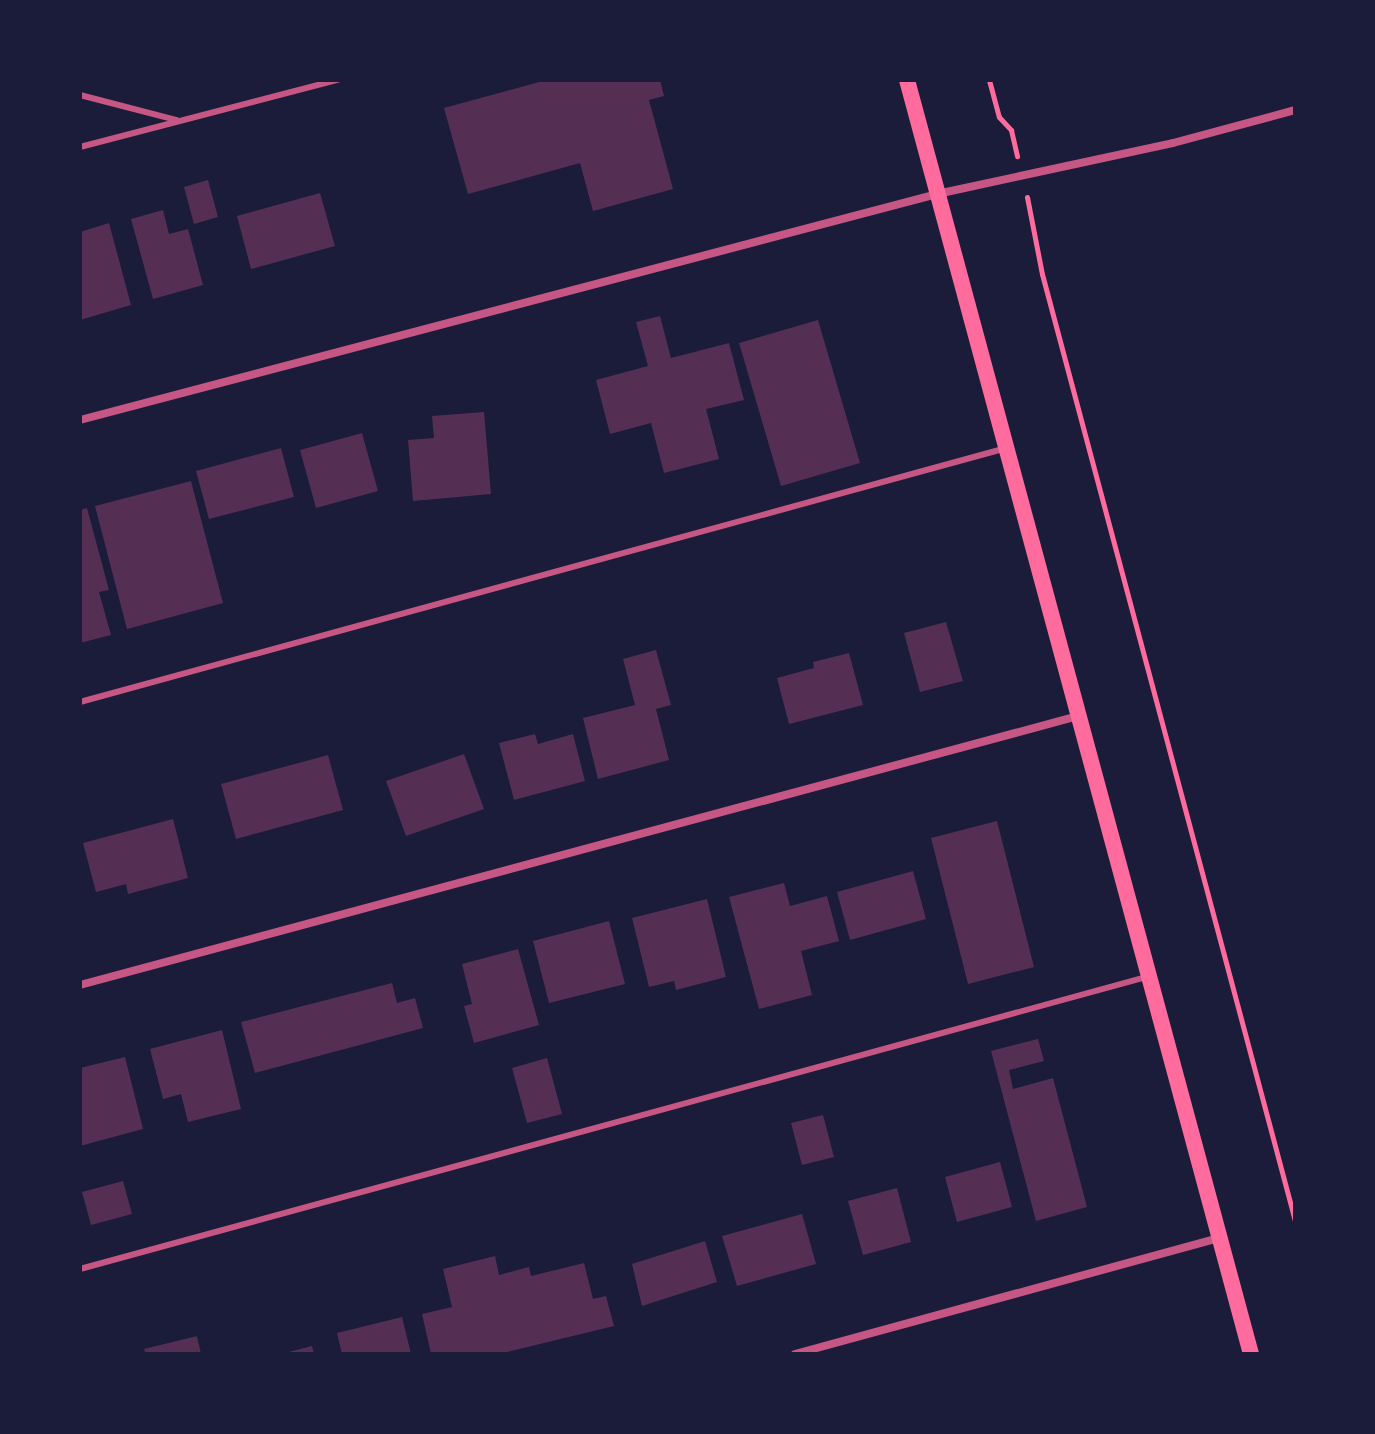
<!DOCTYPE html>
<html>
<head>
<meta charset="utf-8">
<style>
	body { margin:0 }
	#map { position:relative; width:1375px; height:1434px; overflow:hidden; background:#1b1b3a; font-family:Merriweather,serif }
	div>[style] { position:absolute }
	.building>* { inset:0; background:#542f53 }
	.path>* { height:5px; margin:-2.5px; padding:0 2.5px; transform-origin:2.5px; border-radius:2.5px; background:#ff6b9d }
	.service>* { height:6px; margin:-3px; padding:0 3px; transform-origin:3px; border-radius:3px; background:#c65784 }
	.minor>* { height:8px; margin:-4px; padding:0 4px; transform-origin:4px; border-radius:4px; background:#c65784 }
	.secondary>* { height:16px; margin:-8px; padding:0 8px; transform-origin:8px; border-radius:8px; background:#ff6b9d }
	span { translate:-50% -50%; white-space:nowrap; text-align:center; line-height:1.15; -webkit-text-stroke:8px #1b1b3a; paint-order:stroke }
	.frame { position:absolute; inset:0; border:82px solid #1b1b3a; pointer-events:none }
</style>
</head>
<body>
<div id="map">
	<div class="building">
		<div style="clip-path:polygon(547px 80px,660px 80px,664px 96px,649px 100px,673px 189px,593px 211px,580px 163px,468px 194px,444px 108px)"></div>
		<div style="clip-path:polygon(208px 180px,218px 217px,194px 224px,184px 187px)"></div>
		<div style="clip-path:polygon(320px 193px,335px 246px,251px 269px,237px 216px)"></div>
		<div style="clip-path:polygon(163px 210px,169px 234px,188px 229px,203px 285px,153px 299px,131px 219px)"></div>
		<div style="clip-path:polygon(109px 223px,131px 305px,80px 320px,80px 232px)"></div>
		<div style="clip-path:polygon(660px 316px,671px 358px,729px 343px,744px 400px,706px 409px,719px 459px,664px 473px,651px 423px,610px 434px,596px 380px,648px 366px,636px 322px)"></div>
		<div style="clip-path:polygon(818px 320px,860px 463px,781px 486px,739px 343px)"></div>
		<div style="clip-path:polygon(484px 412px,491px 494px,413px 501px,408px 440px,434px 438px,432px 416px)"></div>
		<div style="clip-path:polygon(362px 433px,378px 491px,316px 508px,300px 450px)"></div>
		<div style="clip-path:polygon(281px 448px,294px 497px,209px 519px,196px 471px)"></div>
		<div style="clip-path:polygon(191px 481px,223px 603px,127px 629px,95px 506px)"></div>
		<div style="clip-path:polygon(87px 508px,109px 590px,99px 592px,111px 635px,80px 643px,80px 510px)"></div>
		<div style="clip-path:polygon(946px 622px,963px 681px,920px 692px,904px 633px)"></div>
		<div style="clip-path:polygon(656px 650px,671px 705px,656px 709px,669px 760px,598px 779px,583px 718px,635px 705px,623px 659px)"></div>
		<div style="clip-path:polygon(849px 653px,863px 705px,789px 724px,777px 678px,814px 668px,813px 662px)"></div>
		<div style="clip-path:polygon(535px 734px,538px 744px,573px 734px,585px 781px,514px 800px,499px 743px)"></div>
		<div style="clip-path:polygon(464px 754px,484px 809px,406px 836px,386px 781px)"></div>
		<div style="clip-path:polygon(328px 755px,343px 810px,236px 839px,221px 784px)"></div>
		<div style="clip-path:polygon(173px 819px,188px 878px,128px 894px,126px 884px,96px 892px,83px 843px)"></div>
		<div style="clip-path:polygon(997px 821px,1034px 967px,968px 984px,931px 838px)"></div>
		<div style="clip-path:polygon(913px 871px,926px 919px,850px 940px,837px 892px)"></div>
		<div style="clip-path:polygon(784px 883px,790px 906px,827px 896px,839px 941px,801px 951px,812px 995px,759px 1009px,729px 897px)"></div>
		<div style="clip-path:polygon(707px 899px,726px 977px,676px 990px,674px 981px,649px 987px,632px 918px)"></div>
		<div style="clip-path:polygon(609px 921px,625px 984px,549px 1003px,533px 941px)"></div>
		<div style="clip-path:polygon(518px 949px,539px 1025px,474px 1043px,464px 1006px,472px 1004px,462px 964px)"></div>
		<div style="clip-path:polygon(392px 983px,397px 1003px,415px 998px,423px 1028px,255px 1073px,241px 1022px)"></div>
		<div style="clip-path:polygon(222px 1030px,241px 1109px,188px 1122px,181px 1094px,163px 1099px,150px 1049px)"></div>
		<div style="clip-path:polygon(1038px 1039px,1044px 1061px,1009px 1070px,1013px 1089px,1053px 1078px,1087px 1207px,1036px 1221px,991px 1051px)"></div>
		<div style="clip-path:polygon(125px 1057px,143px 1129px,80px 1146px,80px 1068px)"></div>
		<div style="clip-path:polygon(547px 1058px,562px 1114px,527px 1123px,512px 1068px)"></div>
		<div style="clip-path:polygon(823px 1115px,834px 1157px,802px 1165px,791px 1123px)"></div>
		<div style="clip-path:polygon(1000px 1162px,1012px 1207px,957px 1222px,945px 1177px)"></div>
		<div style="clip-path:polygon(123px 1181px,132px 1214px,91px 1225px,82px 1192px)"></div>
		<div style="clip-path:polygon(897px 1188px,911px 1242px,863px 1255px,848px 1201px)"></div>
		<div style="clip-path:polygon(802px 1214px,816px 1264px,737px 1286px,722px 1236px)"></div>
		<div style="clip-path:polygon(705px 1241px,717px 1282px,642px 1306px,632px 1264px)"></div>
		<div style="clip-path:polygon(495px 1256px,499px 1275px,529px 1267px,531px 1276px,584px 1263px,593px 1299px,606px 1296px,614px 1326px,499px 1354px,431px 1354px,422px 1314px,452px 1307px,443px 1269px)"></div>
		<div style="clip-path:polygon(402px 1317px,411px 1354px,342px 1354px,337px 1333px)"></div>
		<div style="clip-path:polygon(197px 1336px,201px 1354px,146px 1354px,144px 1349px)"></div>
		<div style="clip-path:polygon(312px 1346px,314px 1354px,285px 1354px,285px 1353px)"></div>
	</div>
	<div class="path">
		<div style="left:989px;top:80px;width:38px;rotate:75deg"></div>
		<div style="left:999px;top:117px;width:18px;rotate:47deg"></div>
		<div style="left:1011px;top:130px;width:27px;rotate:77deg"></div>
		<div style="left:1027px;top:197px;width:78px;rotate:79deg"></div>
		<div style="left:1042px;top:274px;width:980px;rotate:75.04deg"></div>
	</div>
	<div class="service">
		<div style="left:80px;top:95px;width:100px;rotate:14.5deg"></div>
		<div style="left:80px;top:147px;width:267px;rotate:-14.6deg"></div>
		<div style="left:80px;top:702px;width:957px;rotate:-15.33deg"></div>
		<div style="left:80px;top:1269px;width:1106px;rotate:-15.31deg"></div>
	</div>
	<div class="minor">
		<div style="left:80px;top:420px;width:886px;rotate:-14.77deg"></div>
		<div style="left:937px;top:194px;width:241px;rotate:-12.2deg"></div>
		<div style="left:1173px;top:143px;width:126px;rotate:-15.1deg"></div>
		<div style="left:80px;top:985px;width:1034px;rotate:-15.08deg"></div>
		<div style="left:795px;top:1354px;width:439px;rotate:-15.3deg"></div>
	</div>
	<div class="secondary">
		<div style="left:907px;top:80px;width:1320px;rotate:74.89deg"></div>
	</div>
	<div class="frame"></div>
</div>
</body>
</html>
